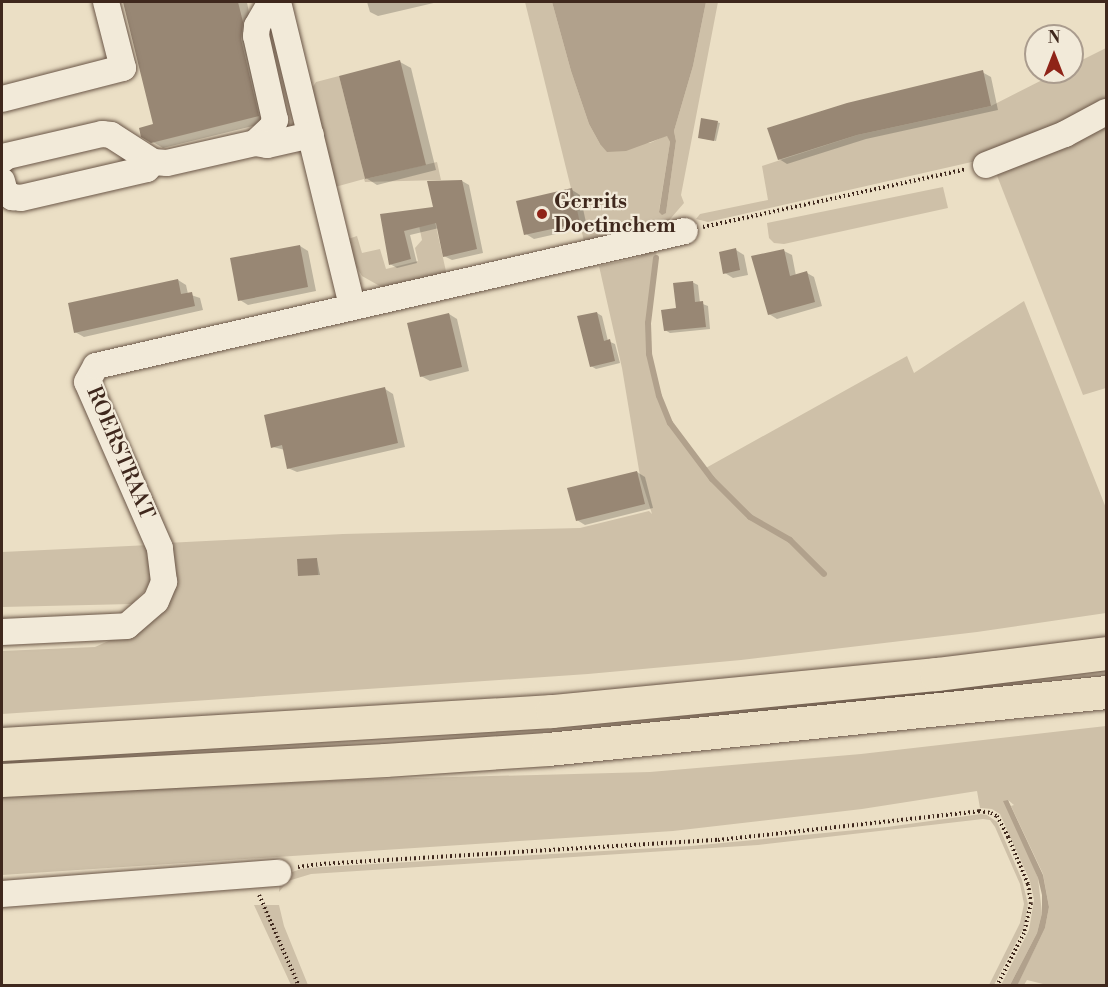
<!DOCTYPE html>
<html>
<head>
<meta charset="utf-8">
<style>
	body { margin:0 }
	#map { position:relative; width:1108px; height:987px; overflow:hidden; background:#ebdfc5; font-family:"Libre Bodoni",serif }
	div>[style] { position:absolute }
	.green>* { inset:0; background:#cec0a8 }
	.water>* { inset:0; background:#b1a18c }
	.shadow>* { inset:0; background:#0003 }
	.stream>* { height:6px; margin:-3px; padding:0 3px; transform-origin:3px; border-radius:3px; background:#b1a18c }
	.building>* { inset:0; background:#988774 }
	.path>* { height:4px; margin-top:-2px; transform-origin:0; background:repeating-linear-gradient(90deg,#3f281d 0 1.5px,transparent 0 4.5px) }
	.roads { filter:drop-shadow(0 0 2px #6a5647) drop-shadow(0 0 2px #6a5647) }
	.minor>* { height:26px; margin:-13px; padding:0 13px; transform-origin:13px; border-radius:13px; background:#f2ead9 }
	.highway>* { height:33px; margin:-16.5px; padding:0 16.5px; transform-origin:16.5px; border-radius:16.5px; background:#ebdfc5 }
	.dots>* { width:16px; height:16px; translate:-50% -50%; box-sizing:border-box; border:3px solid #f2ead9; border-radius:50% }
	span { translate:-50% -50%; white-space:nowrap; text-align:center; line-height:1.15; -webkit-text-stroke:4.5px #f2ead9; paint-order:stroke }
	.poi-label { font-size:21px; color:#3f281d; font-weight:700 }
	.left { translate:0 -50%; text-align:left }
	.street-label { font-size:21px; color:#3f281d }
	.frame { position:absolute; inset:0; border:3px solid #3f281d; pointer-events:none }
	.north { position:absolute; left:1024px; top:24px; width:60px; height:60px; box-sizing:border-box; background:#f2ead9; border:2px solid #aa9c8e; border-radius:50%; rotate:0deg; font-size:16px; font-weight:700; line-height:24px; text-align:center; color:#3f281d }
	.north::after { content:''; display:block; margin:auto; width:21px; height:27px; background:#8f2418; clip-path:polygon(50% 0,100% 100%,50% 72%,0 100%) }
</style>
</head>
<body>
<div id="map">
	<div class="green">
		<div style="clip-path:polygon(525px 2px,552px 2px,571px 71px,589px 124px,600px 144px,650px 143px,667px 135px,670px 142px,659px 211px,666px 213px,676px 141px,674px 131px,693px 66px,706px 2px,718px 2px,681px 195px,684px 203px,665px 225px,585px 245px)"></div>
		<div style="clip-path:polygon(1106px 48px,1106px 106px,998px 156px,708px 222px,696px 219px,700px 214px,768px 200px,762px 166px,857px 135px,991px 106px,1058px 72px,1072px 72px,1072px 65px)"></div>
		<div style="clip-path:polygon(339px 76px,365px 179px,437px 162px,441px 180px,365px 182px,364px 179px,335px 187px,311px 90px,316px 82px)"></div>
		<div style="clip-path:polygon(1106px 121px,1106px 388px,1083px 395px,996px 173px)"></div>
		<div style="clip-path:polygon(943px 187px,948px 208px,784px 244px,774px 243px,769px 238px,767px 223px)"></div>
		<div style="clip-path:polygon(432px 208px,447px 276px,385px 289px,362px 276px,353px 261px,348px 239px,357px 236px,362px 253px,380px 249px,386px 269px,418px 261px,415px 248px,422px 240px,416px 211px)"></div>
		<div style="clip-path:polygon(657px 249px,648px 323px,649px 354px,659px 396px,670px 423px,704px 469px,907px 356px,914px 373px,1024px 301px,1106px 508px,1106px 613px,977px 632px,741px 660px,588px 674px,2px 714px,2px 651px,95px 647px,140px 627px,166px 543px,343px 534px,580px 528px,649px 511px,652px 514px,640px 476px,622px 368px,599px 266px,636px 258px)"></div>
		<div style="clip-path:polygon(150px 545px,153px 574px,147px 588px,132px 604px,2px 607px,2px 552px)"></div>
		<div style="clip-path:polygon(1106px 726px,1106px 985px,1047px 985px,1027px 980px,1024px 985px,1017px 985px,1045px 928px,1049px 907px,1043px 874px,1011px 806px,1014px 805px,1008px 800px,1038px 878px,1042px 913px,1037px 933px,1010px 985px,1001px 985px,1029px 930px,1034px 900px,1030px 881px,1000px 814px,992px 809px,980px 808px,977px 791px,862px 809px,673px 831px,2px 875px,2px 795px,378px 779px,650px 772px,861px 754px)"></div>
		<div style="clip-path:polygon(981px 814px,987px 815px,997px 822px,1022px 880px,1028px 904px,1024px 927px,994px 985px,989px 985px,1020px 923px,1024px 904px,1020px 884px,995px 827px,990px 820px,983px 819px,758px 845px,311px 874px,288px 881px,279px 892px,280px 876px,301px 869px,321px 867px,691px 846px,887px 827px)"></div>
		<div style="clip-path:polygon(254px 905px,279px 905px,284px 926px,308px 985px,291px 985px)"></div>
	</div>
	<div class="water">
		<div style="clip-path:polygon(552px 2px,706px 2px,693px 66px,674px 131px,676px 141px,666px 213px,662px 215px,659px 212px,670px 142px,667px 136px,626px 151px,607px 152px,600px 144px,589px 124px,571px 71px)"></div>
		<div style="clip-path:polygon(1008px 800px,1043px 875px,1049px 907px,1045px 928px,1017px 986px,1010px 985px,1037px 933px,1042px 913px,1042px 895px,1038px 878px,1003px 801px)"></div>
	</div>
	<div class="shadow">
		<div style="clip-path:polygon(124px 2px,247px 2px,269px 122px,163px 148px,143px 136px,155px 125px)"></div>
		<div style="clip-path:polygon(367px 2px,438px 2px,378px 16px,370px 12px)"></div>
		<div style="clip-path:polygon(400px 62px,411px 68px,436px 170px,377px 185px,366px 178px)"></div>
		<div style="clip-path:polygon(982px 72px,991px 77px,998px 110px,866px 139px,787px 164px,779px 159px)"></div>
		<div style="clip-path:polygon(703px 119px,720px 123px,716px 141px,701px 138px)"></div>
		<div style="clip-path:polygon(462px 181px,469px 185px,483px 253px,452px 260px,444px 256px,439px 228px,410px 235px,417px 263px,397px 268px,390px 264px,381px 215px,435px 209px)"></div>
		<div style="clip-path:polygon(572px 190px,580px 195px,587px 227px,534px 239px,526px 234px)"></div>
		<div style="clip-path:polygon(300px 246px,308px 251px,316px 291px,248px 305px,240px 300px)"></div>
		<div style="clip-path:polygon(736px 250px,744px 255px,748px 275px,733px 278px,725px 273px)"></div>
		<div style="clip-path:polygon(784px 251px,792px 255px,796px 276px,807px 273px,814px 277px,822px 306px,777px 319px,769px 314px)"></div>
		<div style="clip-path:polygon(178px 280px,186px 285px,188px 294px,200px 298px,203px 310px,84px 337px,75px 332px)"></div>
		<div style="clip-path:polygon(692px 282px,698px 285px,700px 303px,708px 306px,710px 329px,670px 333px,665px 330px)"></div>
		<div style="clip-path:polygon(597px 313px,602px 316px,608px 341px,615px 344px,620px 363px,596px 369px,591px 366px)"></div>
		<div style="clip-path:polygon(449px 314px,457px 319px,469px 371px,430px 381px,421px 376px)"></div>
		<div style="clip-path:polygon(385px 389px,393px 394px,405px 447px,297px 472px,288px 468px,285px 450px,273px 447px)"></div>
		<div style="clip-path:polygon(637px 472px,645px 477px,653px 508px,585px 525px,577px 520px)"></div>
		<div style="clip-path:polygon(317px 560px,320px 575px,300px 575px)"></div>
	</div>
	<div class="stream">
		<div style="left:656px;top:258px;width:65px;rotate:97deg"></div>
		<div style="left:648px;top:323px;width:31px;rotate:88deg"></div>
		<div style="left:649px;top:354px;width:43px;rotate:76.6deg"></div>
		<div style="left:659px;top:396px;width:29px;rotate:68deg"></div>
		<div style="left:670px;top:423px;width:70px;rotate:53.1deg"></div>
		<div style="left:712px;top:479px;width:54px;rotate:45deg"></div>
		<div style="left:750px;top:517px;width:46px;rotate:29.9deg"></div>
		<div style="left:790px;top:540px;width:48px;rotate:45deg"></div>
	</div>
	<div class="building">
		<div style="clip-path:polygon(123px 2px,238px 2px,243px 22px,241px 39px,259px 116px,151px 143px,141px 137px,139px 128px,153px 124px)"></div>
		<div style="clip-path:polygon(400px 60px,426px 165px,365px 179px,339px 76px)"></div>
		<div style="clip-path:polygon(983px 70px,991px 106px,857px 135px,778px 160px,767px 128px,847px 103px)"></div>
		<div style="clip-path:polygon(701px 118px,718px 121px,714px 141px,698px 138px)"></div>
		<div style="clip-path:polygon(462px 180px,477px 249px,443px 257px,436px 223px,404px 231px,411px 259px,389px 265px,380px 214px,433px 207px,427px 181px)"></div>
		<div style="clip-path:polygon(572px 188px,580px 223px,524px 235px,516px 201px)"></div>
		<div style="clip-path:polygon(300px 245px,308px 287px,238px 301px,230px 258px)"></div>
		<div style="clip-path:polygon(736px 248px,740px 270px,723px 274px,719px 252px)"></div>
		<div style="clip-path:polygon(784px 249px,790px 276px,807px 271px,815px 302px,768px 315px,751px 256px)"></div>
		<div style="clip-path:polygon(178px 279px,181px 294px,192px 292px,195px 306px,74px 333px,68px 303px)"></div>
		<div style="clip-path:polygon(693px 281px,695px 302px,703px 301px,706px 327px,664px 331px,661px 310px,676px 308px,673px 283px)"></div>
		<div style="clip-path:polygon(597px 312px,604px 341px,610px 339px,615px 361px,590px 367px,577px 316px)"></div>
		<div style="clip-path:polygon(449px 313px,462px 367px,420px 377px,407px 323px)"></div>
		<div style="clip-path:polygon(385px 387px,398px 443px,287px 469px,282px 445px,271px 448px,264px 415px)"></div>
		<div style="clip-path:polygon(637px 471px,645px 504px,576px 521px,567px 488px)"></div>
		<div style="clip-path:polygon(317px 558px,318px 575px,298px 576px,297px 559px)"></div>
	</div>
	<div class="path">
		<div style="left:703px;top:227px;width:269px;rotate:-12.4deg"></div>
		<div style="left:298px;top:867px;width:22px;rotate:-8deg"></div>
		<div style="left:320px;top:864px;width:399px;rotate:-3.5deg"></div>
		<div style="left:718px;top:840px;width:263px;rotate:-6.3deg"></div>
		<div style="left:979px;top:811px;width:12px;rotate:9deg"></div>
		<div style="left:991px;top:813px;width:7px;rotate:27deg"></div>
		<div style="left:997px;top:816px;width:24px;rotate:62deg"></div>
		<div style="left:1008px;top:837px;width:51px;rotate:66.9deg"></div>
		<div style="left:1028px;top:884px;width:19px;rotate:81deg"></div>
		<div style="left:1031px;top:903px;width:31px;rotate:103deg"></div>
		<div style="left:1024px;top:933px;width:59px;rotate:117deg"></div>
		<div style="left:259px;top:895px;width:99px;rotate:66.3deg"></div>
	</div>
	<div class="roads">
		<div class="minor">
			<div style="left:278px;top:2px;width:313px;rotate:76.3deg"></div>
			<div style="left:2px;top:99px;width:125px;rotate:-14.4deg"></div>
			<div style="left:123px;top:68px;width:68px;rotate:-104.4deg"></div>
			<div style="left:255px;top:143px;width:23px;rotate:-43deg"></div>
			<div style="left:272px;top:127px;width:8px;rotate:-67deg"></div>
			<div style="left:275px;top:120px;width:86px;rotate:-102.7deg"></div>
			<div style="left:256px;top:36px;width:10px;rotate:-84deg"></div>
			<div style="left:257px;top:26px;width:28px;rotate:-60deg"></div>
			<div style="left:2px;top:160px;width:6px;rotate:-39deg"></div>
			<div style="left:7px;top:156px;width:98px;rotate:-13deg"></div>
			<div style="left:102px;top:134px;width:9px;rotate:6deg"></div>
			<div style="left:111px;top:135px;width:50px;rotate:32.7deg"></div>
			<div style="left:153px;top:162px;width:14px;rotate:4deg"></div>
			<div style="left:167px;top:163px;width:90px;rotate:-12.8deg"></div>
			<div style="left:255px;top:143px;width:12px;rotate:9deg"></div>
			<div style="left:267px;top:145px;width:45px;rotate:-12.8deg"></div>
			<div style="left:986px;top:165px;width:85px;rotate:-21.4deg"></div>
			<div style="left:1065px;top:134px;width:47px;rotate:-28.2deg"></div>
			<div style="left:2px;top:181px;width:11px;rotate:75deg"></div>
			<div style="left:5px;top:192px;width:9px;rotate:36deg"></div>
			<div style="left:12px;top:197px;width:9px;rotate:6deg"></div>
			<div style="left:21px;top:198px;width:129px;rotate:-13deg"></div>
			<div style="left:147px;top:169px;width:9px;rotate:-49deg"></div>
			<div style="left:2px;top:632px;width:125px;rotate:-2.7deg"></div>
			<div style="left:127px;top:626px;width:38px;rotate:-41deg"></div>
			<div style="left:156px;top:601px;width:21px;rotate:-67deg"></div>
			<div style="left:164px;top:582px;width:34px;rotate:-97deg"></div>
			<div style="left:160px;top:548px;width:181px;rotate:-113.7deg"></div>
			<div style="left:87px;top:382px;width:18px;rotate:-61deg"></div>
			<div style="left:96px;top:366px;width:604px;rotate:-12.91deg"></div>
			<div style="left:2px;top:894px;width:277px;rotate:-4.4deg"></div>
		</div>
		<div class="highway">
			<div style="left:2px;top:744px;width:551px;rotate:-3.43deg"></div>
			<div style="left:552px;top:711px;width:386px;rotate:-5.5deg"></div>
			<div style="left:936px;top:674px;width:171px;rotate:-7deg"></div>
			<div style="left:2px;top:780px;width:384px;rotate:-3deg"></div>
			<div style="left:385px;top:760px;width:163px;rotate:-3.9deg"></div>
			<div style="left:548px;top:749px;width:561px;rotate:-5.83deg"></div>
		</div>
	</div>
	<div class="dots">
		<div style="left:542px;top:214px;background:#8f2418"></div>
	</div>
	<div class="poi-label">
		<span class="left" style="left:554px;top:214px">Gerrits<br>Doetinchem</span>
	</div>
	<div class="street-label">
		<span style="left:120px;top:453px;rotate:67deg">ROERSTRAAT</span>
	</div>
	<div class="frame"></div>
	<div class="north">N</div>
</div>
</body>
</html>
